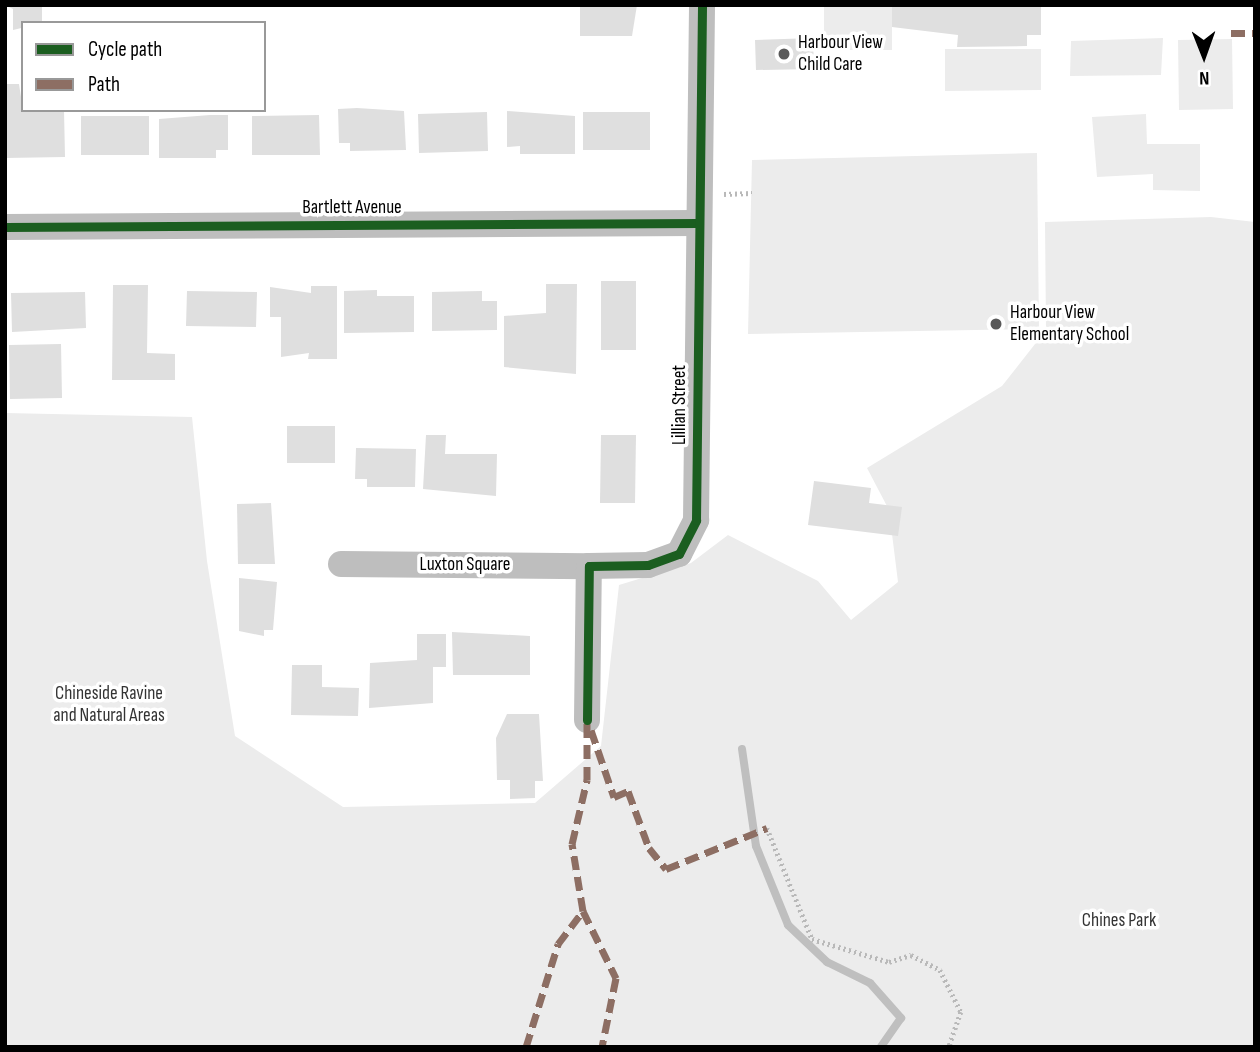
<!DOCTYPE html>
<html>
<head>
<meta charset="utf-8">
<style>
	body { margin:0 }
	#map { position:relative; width:1260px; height:1052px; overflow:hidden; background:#fff; font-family:"Sofia Sans Condensed",sans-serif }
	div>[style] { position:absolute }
	.green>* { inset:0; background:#ececec }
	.stream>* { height:8px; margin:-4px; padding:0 4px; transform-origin:4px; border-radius:4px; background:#bfbfbf }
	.building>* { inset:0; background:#dfdfdf }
	.path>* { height:4.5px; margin-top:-2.25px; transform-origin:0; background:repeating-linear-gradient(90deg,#b9b9b9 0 2px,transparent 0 5.5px) }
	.street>* { height:26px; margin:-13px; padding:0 13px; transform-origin:13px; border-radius:13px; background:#bebebe }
	.quiet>* { height:7px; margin-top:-3.5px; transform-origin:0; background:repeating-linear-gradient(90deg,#8d6e63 0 14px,transparent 0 21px) }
	.cycleway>* { height:9px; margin:-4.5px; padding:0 4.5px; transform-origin:4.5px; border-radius:4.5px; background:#1b5e20 }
	.dots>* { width:19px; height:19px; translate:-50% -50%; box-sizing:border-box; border:4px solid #fff; border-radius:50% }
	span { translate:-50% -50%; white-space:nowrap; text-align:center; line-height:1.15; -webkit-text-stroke:7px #fff; paint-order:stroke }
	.poi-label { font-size:19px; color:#000 }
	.left { translate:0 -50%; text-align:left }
	.street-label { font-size:19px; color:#000 }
	.park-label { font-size:19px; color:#333 }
	.frame { position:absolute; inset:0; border:7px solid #000; pointer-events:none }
	.legend { position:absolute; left:21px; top:21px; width:245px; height:91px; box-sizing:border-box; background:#fff; border:2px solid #999; margin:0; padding:9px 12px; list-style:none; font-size:21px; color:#000 }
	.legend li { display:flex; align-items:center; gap:14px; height:35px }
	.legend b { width:35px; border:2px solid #999 }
	.north { position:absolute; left:1169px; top:21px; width:70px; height:70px; -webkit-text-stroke:5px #fff; paint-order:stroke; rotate:179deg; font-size:19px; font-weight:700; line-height:28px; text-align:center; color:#000 }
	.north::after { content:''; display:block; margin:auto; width:24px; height:32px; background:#000; clip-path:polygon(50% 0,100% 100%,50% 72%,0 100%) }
</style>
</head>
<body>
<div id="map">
	<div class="green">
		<div style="clip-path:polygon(824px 5px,892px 5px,892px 50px,824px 50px)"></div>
		<div style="clip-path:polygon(1163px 38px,1161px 75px,1070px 76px,1071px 41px)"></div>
		<div style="clip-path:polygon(1232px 39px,1233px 109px,1179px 110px,1178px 40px)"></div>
		<div style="clip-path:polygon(945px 49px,1041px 49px,1041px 90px,945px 91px)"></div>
		<div style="clip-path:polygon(1146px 114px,1147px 144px,1200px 144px,1200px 191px,1153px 190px,1153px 174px,1097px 177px,1092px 117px)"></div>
		<div style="clip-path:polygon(1037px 153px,1039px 329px,748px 334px,752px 160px)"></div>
		<div style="clip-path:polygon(1211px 217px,1255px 222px,1255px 1047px,5px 1047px,5px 413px,192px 417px,207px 561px,235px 736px,343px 807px,535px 803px,601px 746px,619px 585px,691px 563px,728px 535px,818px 581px,851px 620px,898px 582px,889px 510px,867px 468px,1002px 386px,1046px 330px,1045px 222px)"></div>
	</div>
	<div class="stream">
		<div style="left:742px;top:749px;width:98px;rotate:81.8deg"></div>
		<div style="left:756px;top:846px;width:85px;rotate:67.9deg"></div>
		<div style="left:788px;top:925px;width:54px;rotate:43.5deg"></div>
		<div style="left:827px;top:962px;width:48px;rotate:26deg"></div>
		<div style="left:870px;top:983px;width:47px;rotate:48.5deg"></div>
		<div style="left:901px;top:1018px;width:35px;rotate:125deg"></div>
	</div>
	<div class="building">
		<div style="clip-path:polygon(5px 5px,42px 5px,42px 23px,13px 30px,13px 9px)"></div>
		<div style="clip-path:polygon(580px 5px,637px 5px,632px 36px,580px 36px)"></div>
		<div style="clip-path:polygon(892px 5px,1041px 5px,1041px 35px,1027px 35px,1027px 46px,957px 47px,958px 35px,892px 27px)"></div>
		<div style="clip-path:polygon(813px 38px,814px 69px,756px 70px,755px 40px)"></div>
		<div style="clip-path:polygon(5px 84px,19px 84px,23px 110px,64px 110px,65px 157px,5px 158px)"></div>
		<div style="clip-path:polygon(357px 108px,404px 111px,406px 150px,350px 151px,350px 143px,339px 143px,338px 109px)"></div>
		<div style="clip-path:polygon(507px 111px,575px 116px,575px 154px,520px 154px,520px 146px,507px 147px)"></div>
		<div style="clip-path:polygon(487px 112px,488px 151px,419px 153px,418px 114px)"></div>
		<div style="clip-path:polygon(583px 112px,650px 112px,650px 150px,583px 150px)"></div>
		<div style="clip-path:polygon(210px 115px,228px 115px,228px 150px,216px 150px,216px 158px,159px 158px,159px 119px)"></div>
		<div style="clip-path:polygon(319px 115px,320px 155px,252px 155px,252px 116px)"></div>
		<div style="clip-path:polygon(81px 116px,149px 116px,149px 155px,81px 155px)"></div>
		<div style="clip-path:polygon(601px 281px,636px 281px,636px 350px,601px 350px)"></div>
		<div style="clip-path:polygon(546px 284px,577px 284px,576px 374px,504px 367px,504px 316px,546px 313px)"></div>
		<div style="clip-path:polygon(113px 285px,148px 285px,147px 353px,175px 354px,175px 380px,112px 380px)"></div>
		<div style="clip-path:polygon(311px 286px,337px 286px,337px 359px,308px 359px,309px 353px,281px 357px,281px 317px,270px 317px,270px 287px,311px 293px)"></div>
		<div style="clip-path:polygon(377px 290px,377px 296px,414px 296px,414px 332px,344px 333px,344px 291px)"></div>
		<div style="clip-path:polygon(187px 291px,257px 292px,256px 327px,186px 326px)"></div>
		<div style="clip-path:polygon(482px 291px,482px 301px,497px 301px,497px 330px,432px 331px,432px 292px)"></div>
		<div style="clip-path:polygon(85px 292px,86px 328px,12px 332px,11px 293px)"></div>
		<div style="clip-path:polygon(61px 344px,62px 398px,10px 399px,9px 345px)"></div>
		<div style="clip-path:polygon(287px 426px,335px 426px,335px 463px,287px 463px)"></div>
		<div style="clip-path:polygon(426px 435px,446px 435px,445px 454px,497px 454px,496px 496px,423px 489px)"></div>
		<div style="clip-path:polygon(601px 435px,636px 435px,635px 503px,600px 503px)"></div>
		<div style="clip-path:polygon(356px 448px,416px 449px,415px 487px,367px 487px,367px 479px,355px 479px)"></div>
		<div style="clip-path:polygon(814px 481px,871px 488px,869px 503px,902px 507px,898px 536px,808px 525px)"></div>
		<div style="clip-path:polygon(271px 503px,275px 564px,238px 564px,237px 504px)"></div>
		<div style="clip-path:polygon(239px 578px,277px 582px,273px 630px,264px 630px,264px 636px,239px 631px)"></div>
		<div style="clip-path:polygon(452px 632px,530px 636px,530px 675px,453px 675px)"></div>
		<div style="clip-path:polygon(417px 634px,446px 634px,446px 667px,433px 667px,433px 703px,369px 708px,370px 663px,417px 660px)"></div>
		<div style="clip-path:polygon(292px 665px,322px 665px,322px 687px,359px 688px,358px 716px,291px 715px)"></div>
		<div style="clip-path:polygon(507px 714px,539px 714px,543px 781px,535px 781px,535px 798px,510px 799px,510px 780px,497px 780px,496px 738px)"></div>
	</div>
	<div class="path">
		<div style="left:724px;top:194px;width:28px;rotate:-2deg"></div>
		<div style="left:767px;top:828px;width:120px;rotate:67.9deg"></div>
		<div style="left:812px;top:939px;width:80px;rotate:16.6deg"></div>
		<div style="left:889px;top:962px;width:23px;rotate:-18deg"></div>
		<div style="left:911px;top:955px;width:33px;rotate:27deg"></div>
		<div style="left:940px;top:970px;width:47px;rotate:63.4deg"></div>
		<div style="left:961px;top:1012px;width:37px;rotate:109deg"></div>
	</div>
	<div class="street">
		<div style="left:5px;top:227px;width:693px;rotate:-0.33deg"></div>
		<div style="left:341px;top:564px;width:248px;rotate:0.5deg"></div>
		<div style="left:587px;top:720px;width:154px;rotate:-89.3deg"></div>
		<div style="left:589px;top:566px;width:59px;rotate:-1deg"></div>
		<div style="left:648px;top:565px;width:33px;rotate:-20deg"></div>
		<div style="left:679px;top:554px;width:38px;rotate:-63deg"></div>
		<div style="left:696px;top:520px;width:515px;rotate:-89.33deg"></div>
	</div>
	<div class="quiet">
		<div style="left:1231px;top:33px;width:24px"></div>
		<div style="left:591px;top:730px;width:71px;rotate:71.1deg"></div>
		<div style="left:614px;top:797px;width:15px;rotate:-23deg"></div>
		<div style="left:628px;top:791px;width:61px;rotate:69.8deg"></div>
		<div style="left:649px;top:848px;width:27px;rotate:51deg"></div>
		<div style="left:666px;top:869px;width:109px;rotate:-22.1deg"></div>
		<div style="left:583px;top:911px;width:75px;rotate:63.8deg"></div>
		<div style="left:616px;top:978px;width:70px;rotate:101.5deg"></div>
		<div style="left:526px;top:1047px;width:108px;rotate:-72.7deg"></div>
		<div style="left:558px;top:944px;width:41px;rotate:-52.9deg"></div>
		<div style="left:583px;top:911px;width:68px;rotate:-99.3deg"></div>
		<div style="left:572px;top:844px;width:66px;rotate:-76.8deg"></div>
		<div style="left:587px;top:780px;width:60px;rotate:-90deg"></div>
	</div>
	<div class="cycleway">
		<div style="left:5px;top:227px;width:693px;rotate:-0.33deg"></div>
		<div style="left:587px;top:720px;width:154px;rotate:-89.3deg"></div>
		<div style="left:589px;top:566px;width:59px;rotate:-1deg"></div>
		<div style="left:648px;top:565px;width:33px;rotate:-20deg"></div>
		<div style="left:679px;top:554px;width:38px;rotate:-63deg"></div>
		<div style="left:696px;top:520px;width:515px;rotate:-89.33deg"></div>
	</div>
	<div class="dots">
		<div style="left:784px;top:54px;background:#595959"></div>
		<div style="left:996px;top:324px;background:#595959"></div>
	</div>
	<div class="poi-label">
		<span class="left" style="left:798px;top:54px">Harbour View<br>Child Care</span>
		<span class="left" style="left:1010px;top:324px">Harbour View<br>Elementary School</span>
	</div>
	<div class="street-label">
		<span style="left:352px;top:208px">Bartlett Avenue</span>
		<span style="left:680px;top:405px;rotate:-90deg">Lillian Street</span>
		<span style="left:465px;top:565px">Luxton Square</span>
	</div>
	<div class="park-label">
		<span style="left:109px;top:705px">Chineside Ravine<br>and Natural Areas</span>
		<span style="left:1119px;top:921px">Chines Park</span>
	</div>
	<div class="frame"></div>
	<ul class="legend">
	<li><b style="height:9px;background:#1b5e20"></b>Cycle path</li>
	<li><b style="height:9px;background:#8d6e63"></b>Path</li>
	</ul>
	<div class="north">N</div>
</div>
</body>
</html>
